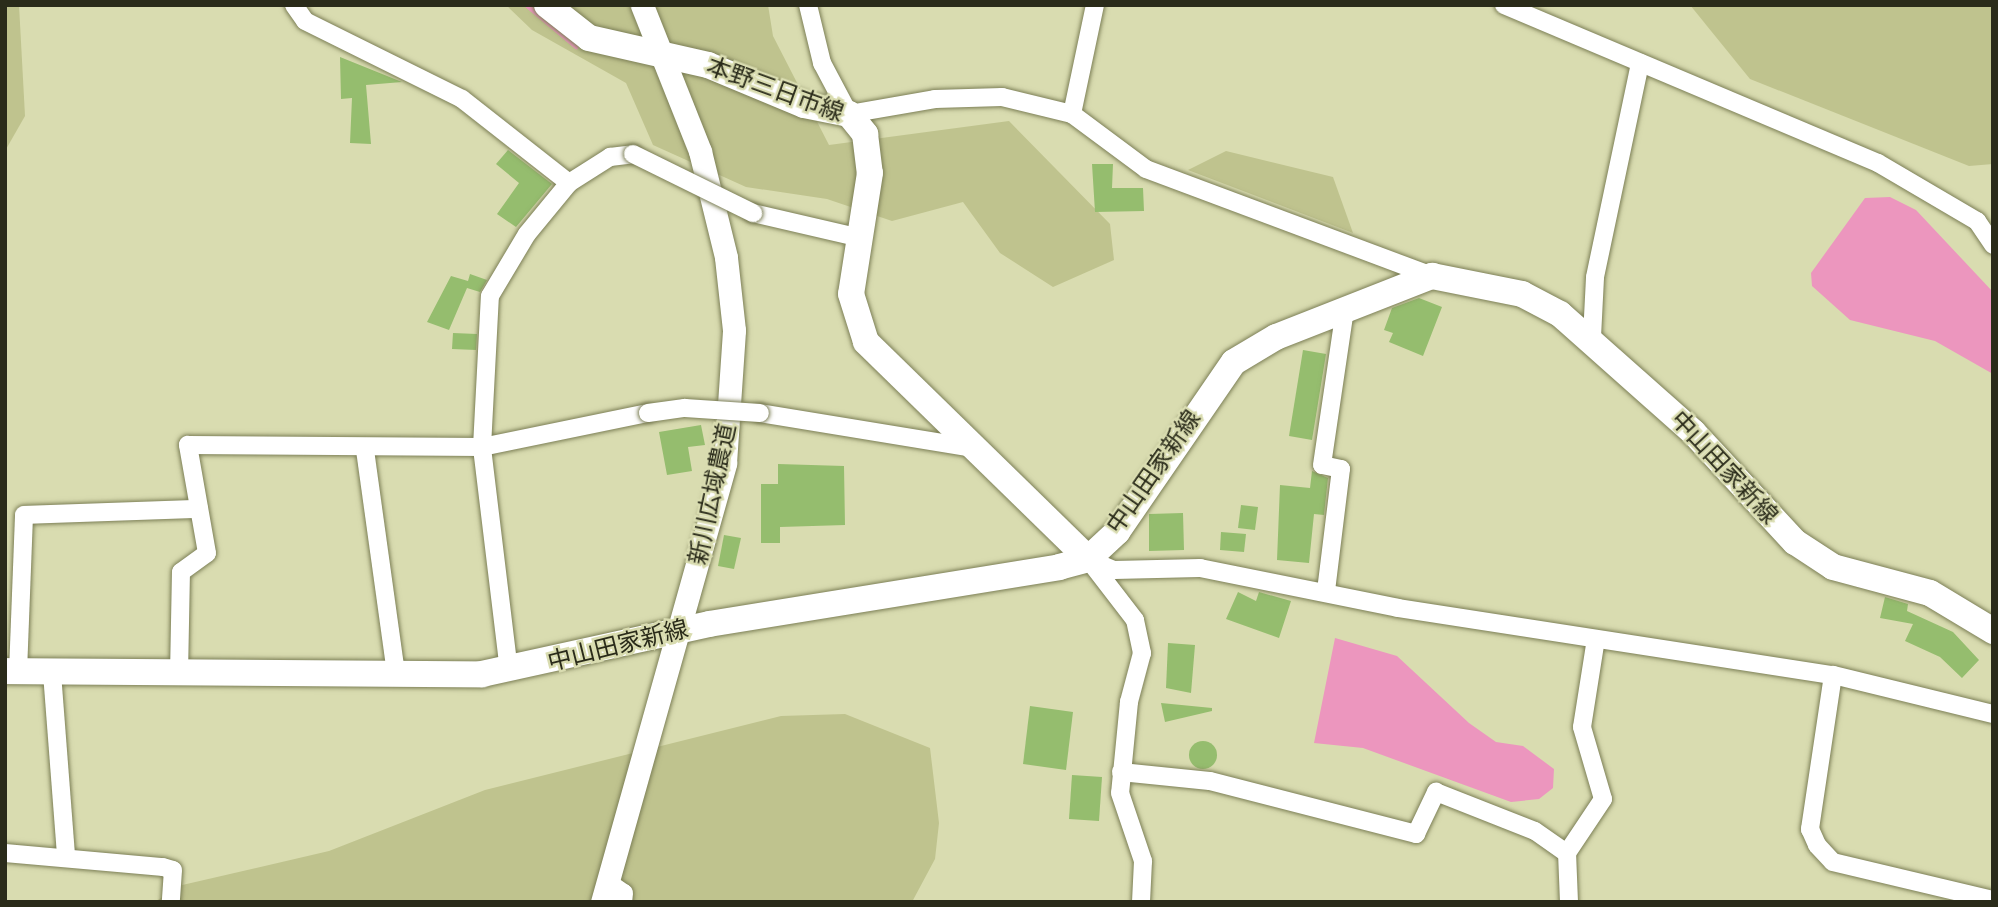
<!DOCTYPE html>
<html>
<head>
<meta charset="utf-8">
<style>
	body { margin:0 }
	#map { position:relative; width:1998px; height:907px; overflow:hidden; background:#d9dcb0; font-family:Rubik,"Noto Sans JP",sans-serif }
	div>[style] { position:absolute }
	.green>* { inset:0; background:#bfc38e }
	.water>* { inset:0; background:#ec96be }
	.stream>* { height:4.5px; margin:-2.25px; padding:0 2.25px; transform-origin:2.25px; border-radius:2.25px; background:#ec96be }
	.building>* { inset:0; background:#95bd6e }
	.round { border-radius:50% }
	.roads { filter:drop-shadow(0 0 2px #7c7f56) drop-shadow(0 0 2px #7c7f56) }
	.minor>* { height:18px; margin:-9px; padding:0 9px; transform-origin:9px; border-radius:9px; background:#fff }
	.tertiary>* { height:23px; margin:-11.5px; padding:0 11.5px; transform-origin:11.5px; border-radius:11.5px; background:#fff }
	.secondary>* { height:26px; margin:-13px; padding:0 13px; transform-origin:13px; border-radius:13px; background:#fff }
	.bridges { filter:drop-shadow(0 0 2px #7c7f56) drop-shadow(0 0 2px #7c7f56) }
	.minor-bridge>* { height:18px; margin:-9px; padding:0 9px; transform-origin:9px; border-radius:9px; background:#fff }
	span { translate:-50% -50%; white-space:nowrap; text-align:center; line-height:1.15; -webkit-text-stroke:5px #d9dcb0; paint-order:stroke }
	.street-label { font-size:24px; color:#2a2b1a }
	.frame { position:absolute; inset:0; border:7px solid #2a2b1a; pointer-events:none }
</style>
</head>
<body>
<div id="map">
	<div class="green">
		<div style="clip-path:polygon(5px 5px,19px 5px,25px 116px,5px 151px)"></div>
		<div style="clip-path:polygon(506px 5px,768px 5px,773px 36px,829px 145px,1009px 121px,1110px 224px,1114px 260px,1053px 287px,1000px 253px,963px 202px,892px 221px,827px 199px,746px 187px,653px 145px,626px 83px,532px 30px)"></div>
		<div style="clip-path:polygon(1690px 5px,1993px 5px,1993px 164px,1969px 166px,1750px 79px)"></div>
		<div style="clip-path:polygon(1226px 151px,1333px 177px,1353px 233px,1188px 170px)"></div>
		<div style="clip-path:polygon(845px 714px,930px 748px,939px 823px,935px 859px,912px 902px,155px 902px,178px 886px,329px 851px,485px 790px,781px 716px)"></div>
	</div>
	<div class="water">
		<div style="clip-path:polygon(1890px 197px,1916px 210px,1993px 292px,1993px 374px,1935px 341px,1850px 320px,1812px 286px,1811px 273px,1865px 198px)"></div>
		<div style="clip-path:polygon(1335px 638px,1397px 656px,1469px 723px,1496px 742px,1523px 746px,1554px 769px,1553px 788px,1539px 799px,1511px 802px,1363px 748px,1314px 743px)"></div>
	</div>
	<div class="stream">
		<div style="left:527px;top:5px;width:64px;rotate:39.9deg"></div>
	</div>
	<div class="building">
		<div style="clip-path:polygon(340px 57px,402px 82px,366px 85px,371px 144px,350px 143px,352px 98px,341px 99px)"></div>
		<div style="clip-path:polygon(508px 150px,552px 184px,516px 227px,497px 214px,519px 183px,496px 164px)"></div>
		<div style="clip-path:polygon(1092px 164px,1113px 164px,1112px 188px,1143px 188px,1144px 211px,1095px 212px)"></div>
		<div style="clip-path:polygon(470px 274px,487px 280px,480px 292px,467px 288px,449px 330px,427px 322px,451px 276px,468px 281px)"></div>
		<div style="clip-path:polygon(1419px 298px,1442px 307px,1423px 356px,1389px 342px,1393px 333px,1384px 330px,1392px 308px)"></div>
		<div style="clip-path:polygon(453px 333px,477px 334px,476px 350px,452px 349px)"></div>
		<div style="clip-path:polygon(1303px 350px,1326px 354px,1312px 440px,1289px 436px)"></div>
		<div style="clip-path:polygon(701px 425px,705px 445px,688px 447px,692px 471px,667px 475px,659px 432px)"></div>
		<div style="clip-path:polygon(778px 464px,844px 466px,845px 525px,780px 527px,780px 543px,761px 543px,761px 484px,778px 484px)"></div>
		<div style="clip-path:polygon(1312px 471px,1328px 478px,1324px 515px,1314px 514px,1309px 563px,1277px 560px,1280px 485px,1310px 488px)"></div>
		<div style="clip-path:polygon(1241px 505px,1258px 507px,1255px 530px,1238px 528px)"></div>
		<div style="clip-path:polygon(1183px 513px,1184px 550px,1149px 551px,1149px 514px)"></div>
		<div style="clip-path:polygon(1221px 532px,1246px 534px,1244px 552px,1220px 550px)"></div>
		<div style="clip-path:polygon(724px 535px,741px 538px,734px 569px,718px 566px)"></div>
		<div style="clip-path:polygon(1238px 592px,1256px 601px,1259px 592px,1291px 601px,1279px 638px,1226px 619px)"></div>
		<div style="clip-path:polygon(1885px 597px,1908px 604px,1907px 611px,1953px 632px,1979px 660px,1962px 678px,1940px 657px,1905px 641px,1913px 624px,1880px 618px)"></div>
		<div style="clip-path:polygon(1168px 643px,1195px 645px,1191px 693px,1166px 688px)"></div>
		<div style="clip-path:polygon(1161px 703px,1212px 708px,1212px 711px,1165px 722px)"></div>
		<div style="clip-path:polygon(1030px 706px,1073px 712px,1066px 770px,1023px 764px)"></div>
		<div class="round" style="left:1189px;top:741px;width:28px;height:28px"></div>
		<div style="clip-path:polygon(1072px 775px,1102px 777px,1099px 821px,1069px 819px)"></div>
	</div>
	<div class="roads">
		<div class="minor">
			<div style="left:294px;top:5px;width:19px;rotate:55deg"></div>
			<div style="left:305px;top:21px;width:175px;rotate:26.4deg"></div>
			<div style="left:462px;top:99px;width:136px;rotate:38.1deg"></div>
			<div style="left:808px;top:5px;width:60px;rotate:76.4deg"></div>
			<div style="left:822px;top:63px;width:58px;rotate:62.1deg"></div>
			<div style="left:849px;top:114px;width:87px;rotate:-9.9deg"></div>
			<div style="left:935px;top:99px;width:67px;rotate:-1.7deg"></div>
			<div style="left:1002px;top:97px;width:72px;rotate:13.7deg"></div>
			<div style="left:1072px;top:114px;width:92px;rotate:36.6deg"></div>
			<div style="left:1146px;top:169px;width:305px;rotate:20.5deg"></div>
			<div style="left:1504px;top:5px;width:406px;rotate:22.9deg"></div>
			<div style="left:1878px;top:163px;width:115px;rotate:30.4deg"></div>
			<div style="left:1977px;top:221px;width:29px;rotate:56deg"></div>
			<div style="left:1072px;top:114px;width:111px;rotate:-78.1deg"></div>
			<div style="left:753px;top:213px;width:106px;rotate:13.1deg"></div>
			<div style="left:1592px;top:337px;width:60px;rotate:-87.1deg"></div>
			<div style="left:1595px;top:277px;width:219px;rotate:-78.1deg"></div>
			<div style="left:760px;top:413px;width:217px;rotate:9.3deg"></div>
			<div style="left:365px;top:450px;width:226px;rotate:82.1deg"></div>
			<div style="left:1088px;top:559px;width:28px;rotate:23deg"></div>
			<div style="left:1114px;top:570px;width:86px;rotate:-1.3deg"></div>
			<div style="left:1200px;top:568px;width:202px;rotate:11.4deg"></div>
			<div style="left:1398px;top:608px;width:440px;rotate:8.8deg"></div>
			<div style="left:1833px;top:675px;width:165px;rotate:13.7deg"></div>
			<div style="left:1088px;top:559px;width:77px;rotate:52.4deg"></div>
			<div style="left:1135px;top:620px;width:34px;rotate:78deg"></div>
			<div style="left:1142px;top:653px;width:51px;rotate:104.9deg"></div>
			<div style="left:1129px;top:702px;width:91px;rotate:95.6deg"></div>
			<div style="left:1120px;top:793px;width:72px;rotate:71.3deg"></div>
			<div style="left:1143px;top:861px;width:41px;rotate:92.8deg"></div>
			<div style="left:1326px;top:591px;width:123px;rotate:-83deg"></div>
			<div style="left:1341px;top:469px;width:19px;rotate:-168deg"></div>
			<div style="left:1322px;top:465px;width:157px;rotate:-81.6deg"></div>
			<div style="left:509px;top:671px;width:226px;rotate:-96.9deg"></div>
			<div style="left:482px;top:447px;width:151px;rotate:-87deg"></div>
			<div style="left:490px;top:296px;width:72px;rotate:-59.2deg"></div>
			<div style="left:527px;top:234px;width:66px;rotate:-50.5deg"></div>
			<div style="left:569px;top:183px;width:49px;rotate:-32.4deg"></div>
			<div style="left:610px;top:157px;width:23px;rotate:-7deg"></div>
			<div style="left:18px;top:672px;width:157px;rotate:-87.8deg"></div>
			<div style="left:24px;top:515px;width:175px;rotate:-2deg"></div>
			<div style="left:52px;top:673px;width:185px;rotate:85.6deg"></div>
			<div style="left:179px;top:675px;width:103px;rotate:-88.9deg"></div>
			<div style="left:181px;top:572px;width:32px;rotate:-36deg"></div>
			<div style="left:207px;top:553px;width:110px;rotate:-100deg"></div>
			<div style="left:188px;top:445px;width:294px;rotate:0.4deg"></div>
			<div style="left:482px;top:447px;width:169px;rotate:-11.6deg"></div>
			<div style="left:1833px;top:675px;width:156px;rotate:98.5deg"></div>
			<div style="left:1810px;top:829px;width:17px;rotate:66deg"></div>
			<div style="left:1817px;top:845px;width:23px;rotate:47deg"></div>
			<div style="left:1833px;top:862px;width:164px;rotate:13.4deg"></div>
			<div style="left:1121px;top:772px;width:89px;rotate:5.8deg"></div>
			<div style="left:1210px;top:781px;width:213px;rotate:14.4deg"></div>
			<div style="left:1416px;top:834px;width:47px;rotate:-64.5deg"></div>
			<div style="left:1436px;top:792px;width:106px;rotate:21.5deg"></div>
			<div style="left:1535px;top:831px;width:39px;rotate:35deg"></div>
			<div style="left:5px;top:853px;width:159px;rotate:5.1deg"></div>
			<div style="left:163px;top:867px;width:10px;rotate:17deg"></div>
			<div style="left:173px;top:870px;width:32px;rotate:94deg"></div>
			<div style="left:608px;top:882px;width:19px;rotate:35deg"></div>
			<div style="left:624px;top:893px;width:9px;rotate:96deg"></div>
			<div style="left:1569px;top:902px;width:49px;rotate:-92.3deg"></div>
			<div style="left:1567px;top:853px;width:65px;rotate:-56.3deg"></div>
			<div style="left:1603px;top:799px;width:75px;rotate:-106.3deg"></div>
			<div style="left:1582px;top:727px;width:89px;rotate:-81deg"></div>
		</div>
		<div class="tertiary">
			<div style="left:602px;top:902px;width:456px;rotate:-74.3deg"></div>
			<div style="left:725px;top:463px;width:133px;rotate:-86.1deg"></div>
			<div style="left:734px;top:330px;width:73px;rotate:-96.3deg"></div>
			<div style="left:726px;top:257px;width:109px;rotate:-103.8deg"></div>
			<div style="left:700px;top:151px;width:157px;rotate:-111.7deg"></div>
		</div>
		<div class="secondary">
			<div style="left:547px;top:5px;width:53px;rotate:38.2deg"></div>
			<div style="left:589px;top:38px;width:122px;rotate:12.8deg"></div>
			<div style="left:708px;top:65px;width:104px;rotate:22.6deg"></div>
			<div style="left:804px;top:105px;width:46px;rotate:11.3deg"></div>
			<div style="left:849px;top:114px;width:26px;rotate:51deg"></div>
			<div style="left:865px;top:134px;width:39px;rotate:83deg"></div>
			<div style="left:870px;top:173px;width:122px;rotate:98.9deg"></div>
			<div style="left:851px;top:294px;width:50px;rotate:72.6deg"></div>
			<div style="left:866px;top:342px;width:310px;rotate:44.3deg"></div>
			<div style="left:5px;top:671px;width:477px;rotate:0.4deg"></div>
			<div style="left:482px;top:674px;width:232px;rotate:-12.4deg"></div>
			<div style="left:709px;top:624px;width:355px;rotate:-9.2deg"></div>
			<div style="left:1059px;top:567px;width:30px;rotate:-15deg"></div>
			<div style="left:1088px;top:559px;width:40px;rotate:-43deg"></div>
			<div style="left:1117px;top:532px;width:206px;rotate:-55.5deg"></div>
			<div style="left:1234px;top:362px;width:49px;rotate:-30.8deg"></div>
			<div style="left:1276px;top:337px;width:168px;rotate:-21.4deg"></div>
			<div style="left:1432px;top:276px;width:92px;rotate:11.3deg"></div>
			<div style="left:1522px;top:294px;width:43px;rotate:27.8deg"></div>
			<div style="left:1560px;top:314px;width:178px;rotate:41.6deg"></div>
			<div style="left:1693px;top:432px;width:150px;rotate:47.2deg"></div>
			<div style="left:1795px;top:542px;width:45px;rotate:33.3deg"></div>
			<div style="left:1833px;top:567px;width:100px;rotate:15deg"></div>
			<div style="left:1930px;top:593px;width:74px;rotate:31.1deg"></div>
		</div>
	</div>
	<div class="bridges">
		<div class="minor-bridge">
			<div style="left:633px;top:154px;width:134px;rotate:26.2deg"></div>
			<div style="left:648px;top:413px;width:37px;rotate:-8deg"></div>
			<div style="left:685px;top:408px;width:75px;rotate:3.8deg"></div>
		</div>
	</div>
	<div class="street-label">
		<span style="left:775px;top:90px;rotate:20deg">本野三日市線</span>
		<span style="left:1724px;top:468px;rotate:47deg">中山田家新線</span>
		<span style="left:1154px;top:472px;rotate:-55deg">中山田家新線</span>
		<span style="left:713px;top:494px;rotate:-78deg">新川広域農道</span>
		<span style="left:618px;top:646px;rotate:-14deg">中山田家新線</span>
	</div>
	<div class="frame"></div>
</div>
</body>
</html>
